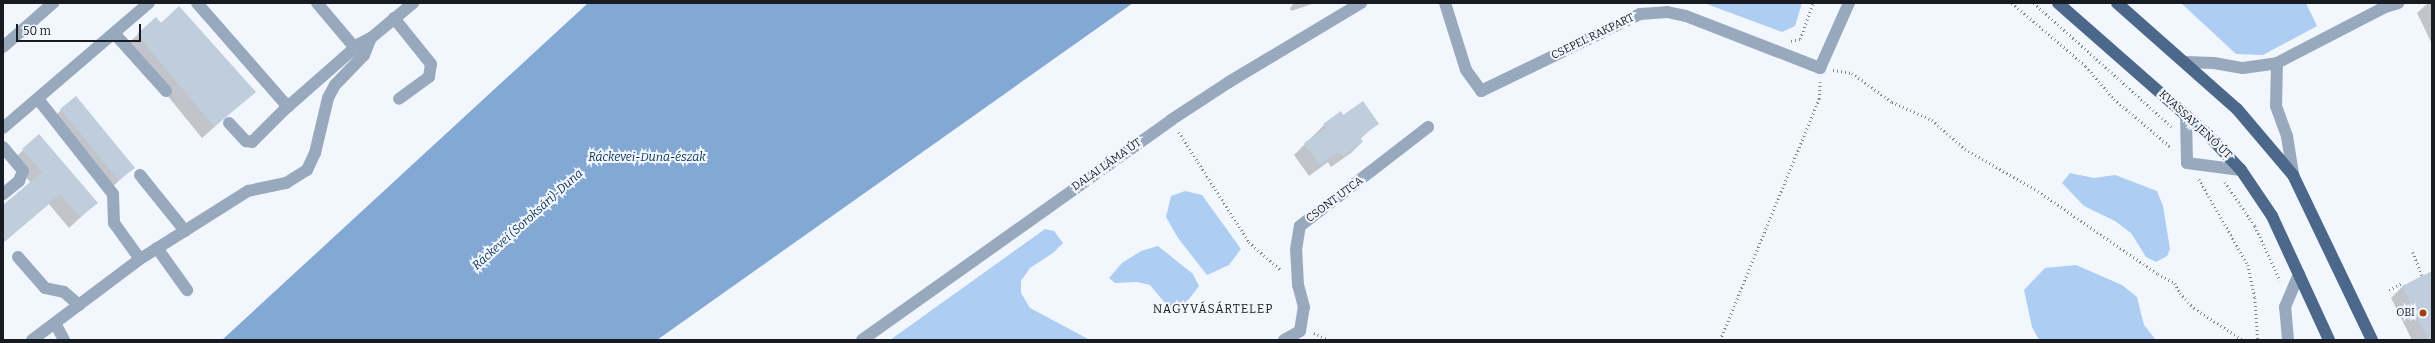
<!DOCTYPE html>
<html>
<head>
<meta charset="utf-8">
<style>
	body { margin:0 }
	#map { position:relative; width:2435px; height:343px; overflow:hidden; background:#f2f7fe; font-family:Bitter,serif }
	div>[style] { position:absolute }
	.green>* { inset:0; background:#adcdf2 }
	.water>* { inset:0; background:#83a8d3 }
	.shadow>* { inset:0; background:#0003 }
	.building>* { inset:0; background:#c0cddc }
	.path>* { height:2.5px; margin-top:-1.25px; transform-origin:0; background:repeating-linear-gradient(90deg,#82878d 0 1px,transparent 0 4px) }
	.minor>* { height:12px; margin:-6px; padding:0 6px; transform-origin:6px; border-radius:6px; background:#99a9bd }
	.major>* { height:12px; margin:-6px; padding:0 6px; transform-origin:6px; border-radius:6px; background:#4b688a }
	.dots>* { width:11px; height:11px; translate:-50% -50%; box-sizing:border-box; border:2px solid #f2f7fe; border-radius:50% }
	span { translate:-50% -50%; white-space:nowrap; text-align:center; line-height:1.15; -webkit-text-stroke:4px #f2f7fe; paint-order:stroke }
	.street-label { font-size:11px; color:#181c22 }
	.poi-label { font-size:11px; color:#181c22 }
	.right { translate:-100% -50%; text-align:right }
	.water-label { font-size:12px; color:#073058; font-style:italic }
	.neighbourhood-label { font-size:12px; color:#181c22; letter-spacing:1px }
	.frame { position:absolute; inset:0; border:4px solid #181c22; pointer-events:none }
	.scale { position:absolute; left:16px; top:24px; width:125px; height:18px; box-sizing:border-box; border:2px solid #181c22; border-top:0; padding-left:5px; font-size:12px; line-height:14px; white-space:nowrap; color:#181c22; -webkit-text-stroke:3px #f2f7fe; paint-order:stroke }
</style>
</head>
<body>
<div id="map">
	<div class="green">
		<div style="clip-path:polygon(1704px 3px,1802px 3px,1795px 26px,1782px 32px)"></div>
		<div style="clip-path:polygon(2181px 3px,2306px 3px,2317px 26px,2263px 55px,2236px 54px)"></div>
		<div style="clip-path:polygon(2070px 173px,2094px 178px,2115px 175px,2157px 191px,2163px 206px,2170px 249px,2167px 256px,2156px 262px,2146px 257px,2131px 233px,2115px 221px,2084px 206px,2062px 183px)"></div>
		<div style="clip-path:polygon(1185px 191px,1202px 195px,1241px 249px,1229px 265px,1207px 275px,1178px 238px,1166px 217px,1171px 196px)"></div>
		<div style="clip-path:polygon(1045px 229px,1054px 231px,1063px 243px,1053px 253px,1030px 268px,1021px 281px,1021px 293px,1030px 308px,1090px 340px,890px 340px)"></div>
		<div style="clip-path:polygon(1158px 246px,1193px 274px,1199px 286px,1183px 307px,1170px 309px,1150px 285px,1137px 282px,1115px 283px,1109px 278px,1122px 263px,1141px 251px)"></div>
		<div style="clip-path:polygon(2076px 265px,2122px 285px,2137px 297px,2144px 325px,2156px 340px,2039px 340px,2032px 327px,2024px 290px,2045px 268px)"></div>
	</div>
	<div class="water">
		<div style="clip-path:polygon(588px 3px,1133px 3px,657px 340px,222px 340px)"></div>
	</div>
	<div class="shadow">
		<div style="clip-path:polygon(1294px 3px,1315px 3px,1291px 11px,1290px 8px)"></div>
		<div style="clip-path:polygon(2428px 3px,2432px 3px,2432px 44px,2417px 13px)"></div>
		<div style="clip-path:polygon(156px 19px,254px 92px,202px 138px,126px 45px)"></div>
		<div style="clip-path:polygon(61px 110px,133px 168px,108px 191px,50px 121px)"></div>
		<div style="clip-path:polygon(1343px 116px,1377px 124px,1360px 139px,1362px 142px,1351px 153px,1331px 167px,1328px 162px,1309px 176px,1294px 155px,1324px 125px)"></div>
		<div style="clip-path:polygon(23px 150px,96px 203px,69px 228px,49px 204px,3px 243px,3px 206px,31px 183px,12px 161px)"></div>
		<div style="clip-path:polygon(2432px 272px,2432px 340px,2412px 340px,2391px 298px,2402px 287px)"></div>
	</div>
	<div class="building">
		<div style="clip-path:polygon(179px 6px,256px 92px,214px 127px,137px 34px,156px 17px,161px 23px)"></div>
		<div style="clip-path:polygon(76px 96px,135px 168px,119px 180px,60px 109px)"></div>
		<div style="clip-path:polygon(1363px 101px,1379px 124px,1360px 137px,1363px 142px,1343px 156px,1339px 152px,1320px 165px,1304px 143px,1326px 128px,1323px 124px,1341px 111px,1343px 115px)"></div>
		<div style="clip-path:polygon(39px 134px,98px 203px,80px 217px,60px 194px,3px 242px,3px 205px,42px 172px,22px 149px)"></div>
		<div style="clip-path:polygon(2432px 271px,2432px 340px,2428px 340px,2402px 286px)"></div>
	</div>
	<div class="path">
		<div style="left:2012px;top:3px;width:97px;rotate:40.4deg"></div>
		<div style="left:2086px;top:66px;width:43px;rotate:49.7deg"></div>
		<div style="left:2114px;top:99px;width:76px;rotate:40.2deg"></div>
		<div style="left:2034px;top:3px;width:186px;rotate:41.9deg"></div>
		<div style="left:1791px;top:41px;width:9px;rotate:-13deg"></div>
		<div style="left:1800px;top:39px;width:38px;rotate:-70deg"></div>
		<div style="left:1833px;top:70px;width:19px;rotate:9deg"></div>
		<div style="left:1852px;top:73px;width:49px;rotate:35.9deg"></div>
		<div style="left:1892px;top:102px;width:44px;rotate:24.2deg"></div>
		<div style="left:1932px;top:120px;width:44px;rotate:41.3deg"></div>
		<div style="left:1965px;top:149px;width:84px;rotate:29.9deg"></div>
		<div style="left:2038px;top:191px;width:146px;rotate:34.7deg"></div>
		<div style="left:2158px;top:274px;width:19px;rotate:28deg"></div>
		<div style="left:2175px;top:283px;width:11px;rotate:63deg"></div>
		<div style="left:2180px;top:293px;width:21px;rotate:47deg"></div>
		<div style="left:2194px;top:308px;width:59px;rotate:33.1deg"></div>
		<div style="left:1179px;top:132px;width:130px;rotate:57.5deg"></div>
		<div style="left:1249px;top:242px;width:44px;rotate:41.3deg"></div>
		<div style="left:2199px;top:179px;width:99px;rotate:60.3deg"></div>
		<div style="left:2248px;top:265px;width:34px;rotate:78deg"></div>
		<div style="left:2255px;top:298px;width:42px;rotate:85.9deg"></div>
		<div style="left:2225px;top:182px;width:53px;rotate:55.7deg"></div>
		<div style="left:2255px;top:226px;width:60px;rotate:65.2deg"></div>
		<div style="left:2413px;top:252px;width:26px;rotate:69deg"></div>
		<div style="left:2389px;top:290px;width:15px;rotate:-28deg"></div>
		<div style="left:1314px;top:333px;width:17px;rotate:25deg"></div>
		<div style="left:1720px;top:340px;width:261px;rotate:-67.7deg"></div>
		<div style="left:1819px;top:99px;width:17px;rotate:-87deg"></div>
	</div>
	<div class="minor">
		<div style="left:197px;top:3px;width:138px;rotate:48.8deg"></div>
		<div style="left:317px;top:3px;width:59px;rotate:49.8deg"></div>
		<div style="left:1445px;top:3px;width:70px;rotate:72.6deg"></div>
		<div style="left:1466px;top:70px;width:26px;rotate:54deg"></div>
		<div style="left:1481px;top:91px;width:177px;rotate:-25.8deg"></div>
		<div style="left:1640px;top:14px;width:27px;rotate:-4deg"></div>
		<div style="left:1667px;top:12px;width:19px;rotate:12deg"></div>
		<div style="left:1686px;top:16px;width:144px;rotate:21.2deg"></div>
		<div style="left:1820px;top:68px;width:71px;rotate:-66deg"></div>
		<div style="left:394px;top:18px;width:59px;rotate:51.2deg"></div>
		<div style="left:431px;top:64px;width:13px;rotate:99deg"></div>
		<div style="left:429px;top:77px;width:37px;rotate:144deg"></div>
		<div style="left:114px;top:33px;width:78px;rotate:48.1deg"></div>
		<div style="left:3px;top:47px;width:67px;rotate:-41.3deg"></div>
		<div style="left:2185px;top:62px;width:29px;rotate:2deg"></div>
		<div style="left:2214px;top:63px;width:29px;rotate:10deg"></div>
		<div style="left:2243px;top:68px;width:34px;rotate:-8deg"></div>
		<div style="left:2277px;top:63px;width:122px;rotate:-27.4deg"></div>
		<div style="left:2385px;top:7px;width:14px;rotate:-17deg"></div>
		<div style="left:2277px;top:63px;width:43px;rotate:91.3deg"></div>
		<div style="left:2276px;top:106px;width:32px;rotate:70deg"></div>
		<div style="left:2287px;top:136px;width:39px;rotate:81deg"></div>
		<div style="left:38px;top:99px;width:121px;rotate:51.7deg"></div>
		<div style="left:113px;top:194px;width:29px;rotate:88deg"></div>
		<div style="left:114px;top:223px;width:44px;rotate:54.2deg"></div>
		<div style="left:2186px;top:115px;width:48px;rotate:88.8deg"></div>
		<div style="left:2187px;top:163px;width:54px;rotate:7.4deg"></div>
		<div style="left:229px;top:123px;width:25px;rotate:47deg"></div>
		<div style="left:246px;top:141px;width:6px;rotate:9deg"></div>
		<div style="left:252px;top:142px;width:45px;rotate:-45deg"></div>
		<div style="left:284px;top:110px;width:100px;rotate:-41.3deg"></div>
		<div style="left:359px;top:44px;width:13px;rotate:-27deg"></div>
		<div style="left:3px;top:128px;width:192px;rotate:-40.6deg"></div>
		<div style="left:3px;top:147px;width:31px;rotate:50deg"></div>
		<div style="left:23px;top:171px;width:11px;rotate:112deg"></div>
		<div style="left:19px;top:181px;width:21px;rotate:141deg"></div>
		<div style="left:140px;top:175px;width:72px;rotate:51.2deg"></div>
		<div style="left:157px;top:248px;width:52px;rotate:54.5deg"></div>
		<div style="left:18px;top:257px;width:41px;rotate:48.9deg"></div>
		<div style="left:45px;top:288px;width:19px;rotate:12deg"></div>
		<div style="left:64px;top:292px;width:20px;rotate:41deg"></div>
		<div style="left:55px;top:323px;width:19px;rotate:62deg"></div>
		<div style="left:32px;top:340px;width:135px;rotate:-36.9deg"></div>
		<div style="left:140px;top:259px;width:128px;rotate:-32.2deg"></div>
		<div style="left:248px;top:191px;width:39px;rotate:-12deg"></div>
		<div style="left:286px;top:183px;width:25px;rotate:-32deg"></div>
		<div style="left:307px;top:170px;width:19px;rotate:-65deg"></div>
		<div style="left:315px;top:153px;width:57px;rotate:-76.7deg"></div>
		<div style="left:328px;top:98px;width:15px;rotate:-62deg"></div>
		<div style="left:335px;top:85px;width:42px;rotate:-46deg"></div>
		<div style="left:364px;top:55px;width:18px;rotate:-68deg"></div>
		<div style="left:371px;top:38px;width:55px;rotate:-39.8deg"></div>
		<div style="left:862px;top:340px;width:379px;rotate:-35.4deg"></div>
		<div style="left:1171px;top:120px;width:69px;rotate:-33.2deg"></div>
		<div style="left:1229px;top:82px;width:154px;rotate:-30.9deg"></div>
		<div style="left:1284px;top:340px;width:18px;rotate:-29deg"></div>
		<div style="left:1300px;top:331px;width:24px;rotate:-81deg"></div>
		<div style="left:1304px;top:307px;width:23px;rotate:-105deg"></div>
		<div style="left:1298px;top:285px;width:35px;rotate:-93deg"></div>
		<div style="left:1296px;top:250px;width:24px;rotate:-81deg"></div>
		<div style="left:1300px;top:226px;width:162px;rotate:-37.7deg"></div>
		<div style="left:2288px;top:340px;width:33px;rotate:-95deg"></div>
		<div style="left:2285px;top:307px;width:36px;rotate:-67deg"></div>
	</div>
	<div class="major">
		<div style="left:2058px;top:3px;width:200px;rotate:41.3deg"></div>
		<div style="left:2208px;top:135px;width:48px;rotate:46.7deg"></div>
		<div style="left:2241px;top:170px;width:55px;rotate:56deg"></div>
		<div style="left:2272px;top:216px;width:136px;rotate:65.3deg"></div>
		<div style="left:2117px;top:3px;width:160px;rotate:41.5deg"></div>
		<div style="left:2237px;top:109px;width:87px;rotate:49.7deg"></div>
		<div style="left:2293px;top:175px;width:183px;rotate:64.4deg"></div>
	</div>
	<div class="dots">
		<div style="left:2423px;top:313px;background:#a3400a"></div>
	</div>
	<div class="street-label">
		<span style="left:1593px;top:37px;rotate:-26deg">CSEPEL RAKPART</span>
		<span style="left:2195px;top:125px;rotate:43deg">KVASSAY JENŐ ÚT</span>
		<span style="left:1107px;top:165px;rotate:-35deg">DALAI LÁMA ÚT</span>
		<span style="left:1335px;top:200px;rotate:-37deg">CSONT UTCA</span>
	</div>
	<div class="poi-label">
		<span class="right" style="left:2415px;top:313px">OBI</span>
	</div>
	<div class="water-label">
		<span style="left:647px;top:158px">Ráckevei-Duna-észak</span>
		<span style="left:528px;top:220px;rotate:-42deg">Ráckevei (Soroksári)-Duna</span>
	</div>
	<div class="neighbourhood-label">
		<span style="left:1213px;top:310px">NAGYVÁSÁRTELEP</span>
	</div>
	<div class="frame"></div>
	<div class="scale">50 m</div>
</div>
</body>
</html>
